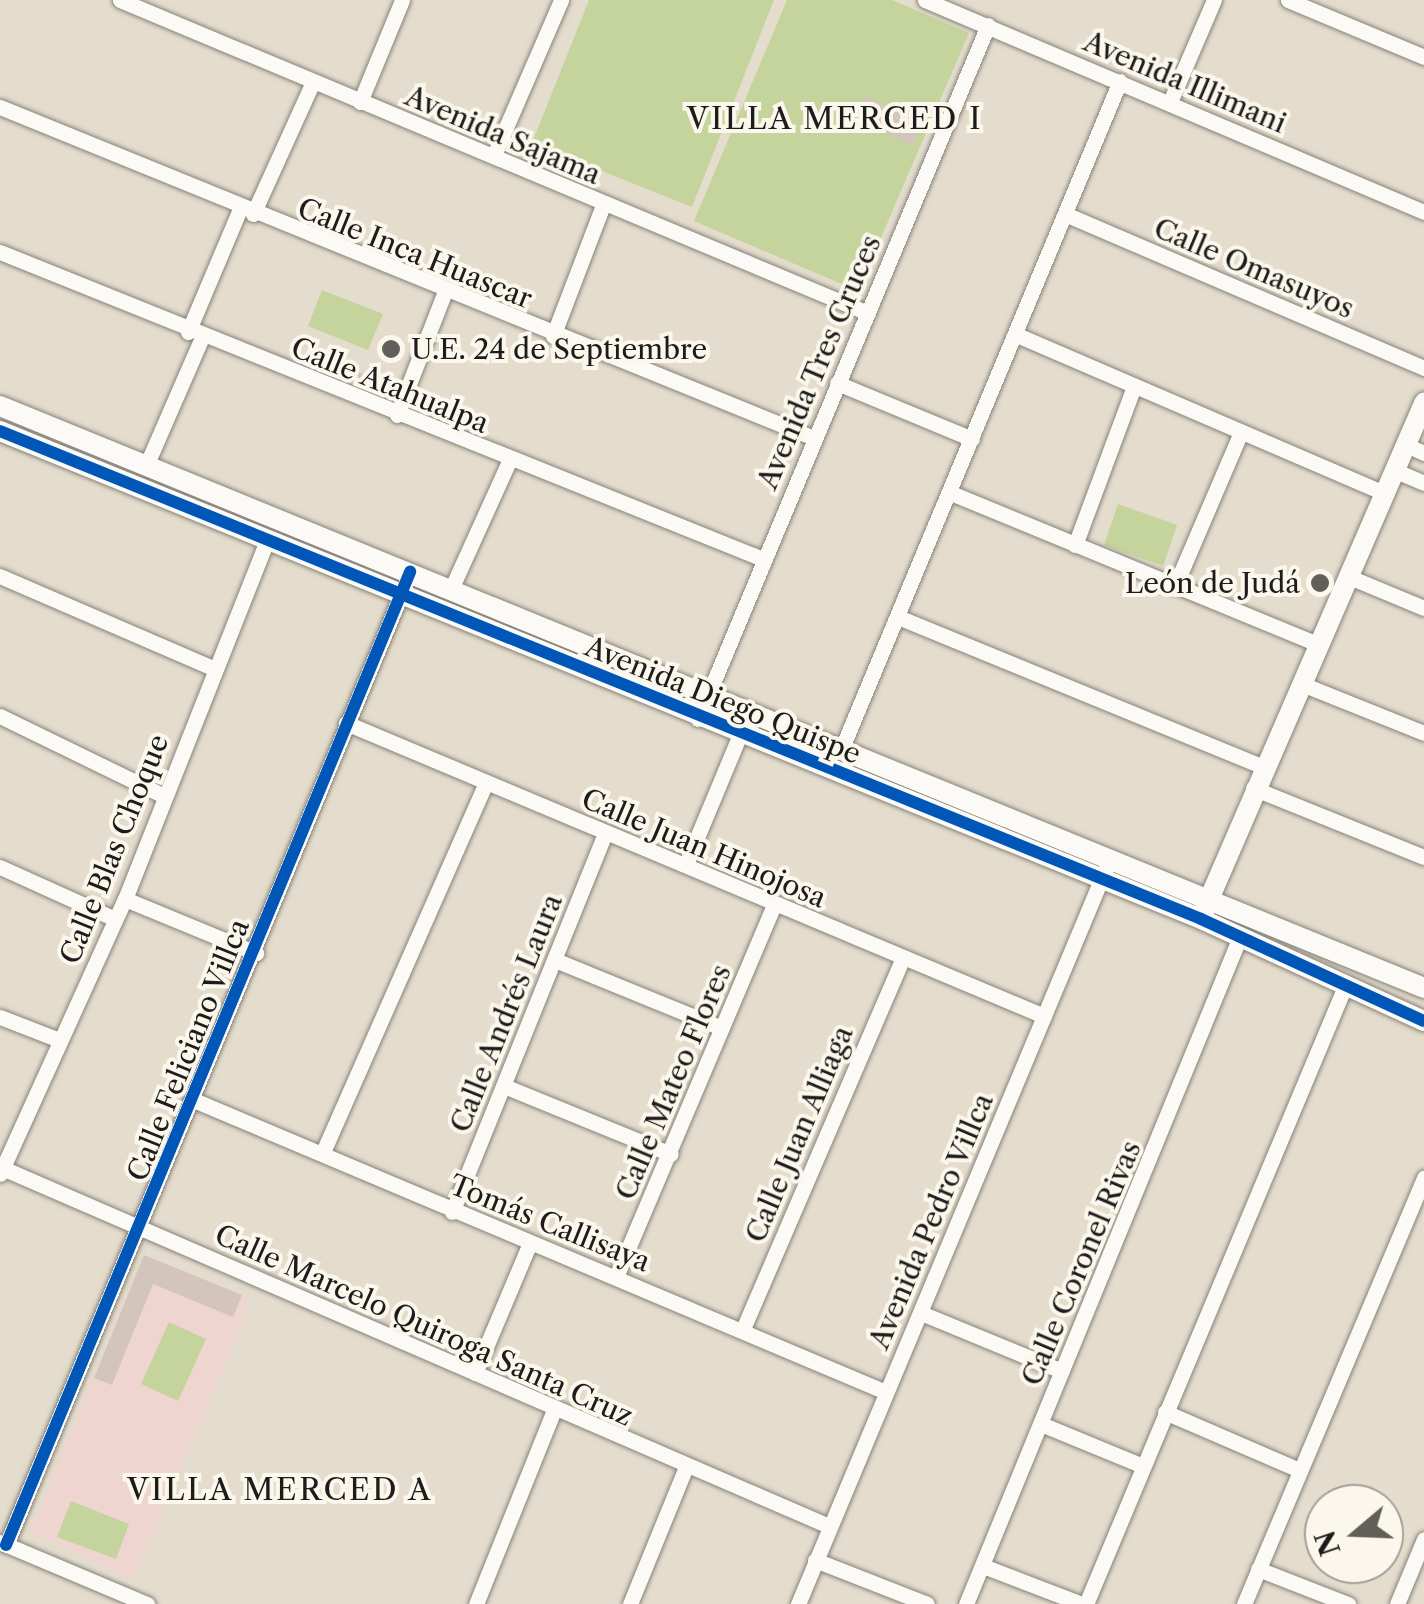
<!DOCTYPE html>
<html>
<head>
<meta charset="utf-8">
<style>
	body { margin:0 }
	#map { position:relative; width:1424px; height:1604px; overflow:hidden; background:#e4dccc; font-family:"Libre Caslon Text",serif }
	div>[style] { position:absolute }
	.built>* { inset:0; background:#eed5cf }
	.green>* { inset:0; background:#c5d39c }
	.building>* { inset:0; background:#d3c5bc }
	.roads { filter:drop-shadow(0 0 2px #86827a) drop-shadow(0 0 2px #86827a) }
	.minor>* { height:15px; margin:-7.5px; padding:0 7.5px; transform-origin:7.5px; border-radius:7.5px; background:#fbfaf7 }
	.tertiary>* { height:20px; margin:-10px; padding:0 10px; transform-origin:10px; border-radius:10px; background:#fbfaf7 }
	.cycleway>* { height:12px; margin:-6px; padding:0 6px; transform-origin:6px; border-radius:6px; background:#0057b8 }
	.dots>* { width:28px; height:28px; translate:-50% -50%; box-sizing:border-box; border:5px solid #fbf7ec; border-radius:50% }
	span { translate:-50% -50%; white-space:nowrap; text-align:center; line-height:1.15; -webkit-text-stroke:8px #fbf7ec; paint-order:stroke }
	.street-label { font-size:28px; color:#1c1c1c }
	.poi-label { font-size:28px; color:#1c1c1c }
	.left { translate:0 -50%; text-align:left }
	.right { translate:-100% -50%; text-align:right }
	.neighbourhood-label { font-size:30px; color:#1c1c1c; letter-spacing:2.5px }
	.north { position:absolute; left:1304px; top:1484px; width:100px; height:100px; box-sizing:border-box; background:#fbf7ec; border:2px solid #a29f99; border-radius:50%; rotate:251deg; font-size:28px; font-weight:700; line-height:40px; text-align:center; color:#1c1c1c }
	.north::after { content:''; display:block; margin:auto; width:35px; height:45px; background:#625f5a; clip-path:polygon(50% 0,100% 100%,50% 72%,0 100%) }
</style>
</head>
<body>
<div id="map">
	<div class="built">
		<div style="clip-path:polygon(144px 1255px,242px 1295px,249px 1307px,133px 1580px,30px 1531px)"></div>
	</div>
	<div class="green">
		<div style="clip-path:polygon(589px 0,774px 0,692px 207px,532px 143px)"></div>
		<div style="clip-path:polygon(787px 0,892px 0,969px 33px,858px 291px,694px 221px)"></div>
		<div style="clip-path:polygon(322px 290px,383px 314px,368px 350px,308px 326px)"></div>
		<div style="clip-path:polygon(1118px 504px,1177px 525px,1163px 566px,1104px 545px)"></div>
		<div style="clip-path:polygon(169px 1322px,206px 1339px,178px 1401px,141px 1384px)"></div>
		<div style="clip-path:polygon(71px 1501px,129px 1524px,116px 1559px,57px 1537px)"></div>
	</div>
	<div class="building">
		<div style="clip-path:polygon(864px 96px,923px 121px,913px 145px,854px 121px)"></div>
		<div style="clip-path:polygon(325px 357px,384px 383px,379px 393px,320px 368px)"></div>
		<div style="clip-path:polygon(144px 1255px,242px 1295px,233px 1317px,153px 1284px,112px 1385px,94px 1378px)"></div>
	</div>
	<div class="roads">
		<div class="minor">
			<div style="left:120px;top:0;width:811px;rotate:22.71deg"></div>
			<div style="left:925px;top:0;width:542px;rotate:23.02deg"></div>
			<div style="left:1288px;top:0;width:147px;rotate:22.7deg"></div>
			<div style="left:360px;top:102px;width:110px;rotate:-67.6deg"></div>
			<div style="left:1170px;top:102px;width:111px;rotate:-66.7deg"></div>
			<div style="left:0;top:107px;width:879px;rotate:22.13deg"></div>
			<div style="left:494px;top:155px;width:169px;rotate:-66.6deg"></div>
			<div style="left:253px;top:214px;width:143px;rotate:-65.6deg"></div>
			<div style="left:1065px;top:214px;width:391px;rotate:23.2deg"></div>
			<div style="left:0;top:252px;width:822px;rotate:21.92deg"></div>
			<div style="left:188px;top:332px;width:134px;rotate:-67.1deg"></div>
			<div style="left:1017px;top:335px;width:400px;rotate:23.3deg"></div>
			<div style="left:553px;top:336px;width:140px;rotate:-69.1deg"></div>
			<div style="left:837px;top:383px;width:146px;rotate:22.5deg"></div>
			<div style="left:397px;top:415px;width:130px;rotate:-68.8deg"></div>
			<div style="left:1406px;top:445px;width:20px;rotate:24deg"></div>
			<div style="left:146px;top:466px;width:141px;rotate:-66.5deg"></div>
			<div style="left:1396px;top:471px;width:30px;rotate:23deg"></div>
			<div style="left:951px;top:493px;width:398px;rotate:22.4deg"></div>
			<div style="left:1075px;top:545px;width:170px;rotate:-69.6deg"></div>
			<div style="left:0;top:576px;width:234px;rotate:23.4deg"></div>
			<div style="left:1347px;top:576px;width:83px;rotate:22.6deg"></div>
			<div style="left:1175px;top:586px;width:168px;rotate:-66.8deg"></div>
			<div style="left:452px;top:587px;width:141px;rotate:-65.6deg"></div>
			<div style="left:898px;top:617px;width:393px;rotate:22.3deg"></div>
			<div style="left:1302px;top:684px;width:131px;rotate:21.9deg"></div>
			<div style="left:0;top:716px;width:182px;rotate:26deg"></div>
			<div style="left:698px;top:719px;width:752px;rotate:-67.32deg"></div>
			<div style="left:346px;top:723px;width:757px;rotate:22.77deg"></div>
			<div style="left:844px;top:743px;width:717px;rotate:-67.37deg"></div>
			<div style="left:1253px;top:788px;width:184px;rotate:22deg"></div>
			<div style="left:686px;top:864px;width:141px;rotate:-67.4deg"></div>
			<div style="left:0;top:867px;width:126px;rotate:24.3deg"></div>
			<div style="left:125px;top:899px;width:142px;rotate:22.4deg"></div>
			<div style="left:555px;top:960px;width:180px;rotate:22.2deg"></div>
			<div style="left:0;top:1017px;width:63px;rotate:21.3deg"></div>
			<div style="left:504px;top:1086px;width:180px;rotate:22.2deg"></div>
			<div style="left:196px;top:1101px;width:749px;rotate:22.87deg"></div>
			<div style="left:323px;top:1152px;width:404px;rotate:-66.2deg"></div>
			<div style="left:0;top:1167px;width:903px;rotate:23.42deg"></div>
			<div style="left:0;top:1174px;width:302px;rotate:-65.6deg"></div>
			<div style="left:125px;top:899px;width:386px;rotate:-68.4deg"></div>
			<div style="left:452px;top:1212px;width:409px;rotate:-68deg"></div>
			<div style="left:616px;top:1277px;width:404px;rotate:-67deg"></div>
			<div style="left:921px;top:1313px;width:152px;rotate:22.4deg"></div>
			<div style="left:743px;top:1329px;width:403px;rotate:-66.7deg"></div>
			<div style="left:475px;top:1373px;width:141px;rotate:-67.1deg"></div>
			<div style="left:1165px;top:1412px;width:146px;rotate:23.4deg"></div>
			<div style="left:1041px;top:1424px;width:110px;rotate:22.4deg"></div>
			<div style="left:0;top:1542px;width:160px;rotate:22.9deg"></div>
			<div style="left:6px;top:1545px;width:1040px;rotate:-67.43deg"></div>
			<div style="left:815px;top:1560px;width:120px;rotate:21.4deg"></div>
			<div style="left:983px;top:1566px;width:106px;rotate:21deg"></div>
			<div style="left:1258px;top:1569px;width:97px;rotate:21.3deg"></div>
			<div style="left:476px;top:1604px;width:209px;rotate:-68.1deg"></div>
			<div style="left:630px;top:1604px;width:148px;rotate:-67.8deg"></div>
			<div style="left:798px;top:1604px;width:796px;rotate:-67.3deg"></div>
			<div style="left:966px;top:1604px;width:719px;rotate:-67.68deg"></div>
			<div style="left:1086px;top:1604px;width:670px;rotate:-67.26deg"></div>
			<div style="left:1244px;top:1604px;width:463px;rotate:-67.1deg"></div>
			<div style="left:1397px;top:1604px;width:70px;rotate:-67.4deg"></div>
		</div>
		<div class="tertiary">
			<div style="left:0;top:406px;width:1538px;rotate:22.23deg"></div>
			<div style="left:0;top:431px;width:1296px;rotate:22.11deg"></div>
			<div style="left:1201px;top:919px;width:245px;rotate:24.6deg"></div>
			<div style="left:1204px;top:911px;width:554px;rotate:-66.58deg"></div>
		</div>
	</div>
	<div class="cycleway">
		<div style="left:0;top:431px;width:1296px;rotate:22.11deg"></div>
		<div style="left:1201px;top:919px;width:245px;rotate:24.6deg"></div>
		<div style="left:6px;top:1545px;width:1054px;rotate:-67.45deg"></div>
	</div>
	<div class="dots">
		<div style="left:391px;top:349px;background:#625f5a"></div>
		<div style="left:1320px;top:583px;background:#625f5a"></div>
	</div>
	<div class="street-label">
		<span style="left:1185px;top:82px;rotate:23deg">Avenida Illimani</span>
		<span style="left:503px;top:135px;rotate:23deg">Avenida Sajama</span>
		<span style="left:415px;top:253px;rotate:22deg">Calle Inca Huascar</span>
		<span style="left:1254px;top:268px;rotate:23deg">Calle Omasuyos</span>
		<span style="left:819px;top:362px;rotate:-67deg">Avenida Tres Cruces</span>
		<span style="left:390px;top:385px;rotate:22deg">Calle Atahualpa</span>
		<span style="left:723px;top:700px;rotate:22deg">Avenida Diego Quispe</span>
		<span style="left:704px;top:848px;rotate:23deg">Calle Juan Hinojosa</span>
		<span style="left:114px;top:849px;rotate:-68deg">Calle Blas Choque</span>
		<span style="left:506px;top:1013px;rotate:-68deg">Calle Andrés Laura</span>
		<span style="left:188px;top:1050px;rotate:-68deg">Calle Feliciano Villca</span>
		<span style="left:673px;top:1082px;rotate:-67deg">Calle Mateo Flores</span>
		<span style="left:799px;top:1134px;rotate:-67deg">Calle Juan Alliaga</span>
		<span style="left:931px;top:1221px;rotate:-67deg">Avenida Pedro Villca</span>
		<span style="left:550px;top:1223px;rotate:22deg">Tomás Callisaya</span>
		<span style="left:1081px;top:1263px;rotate:-67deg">Calle Coronel Rivas</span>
		<span style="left:424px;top:1325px;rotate:24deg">Calle Marcelo Quiroga Santa Cruz</span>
	</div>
	<div class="poi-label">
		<span class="left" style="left:411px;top:349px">U.E. 24 de Septiembre</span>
		<span class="right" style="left:1300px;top:583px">León de Judá</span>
	</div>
	<div class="neighbourhood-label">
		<span style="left:835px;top:119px">VILLA MERCED I</span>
		<span style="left:280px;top:1490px">VILLA MERCED A</span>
	</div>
	<div class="north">N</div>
</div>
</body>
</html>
